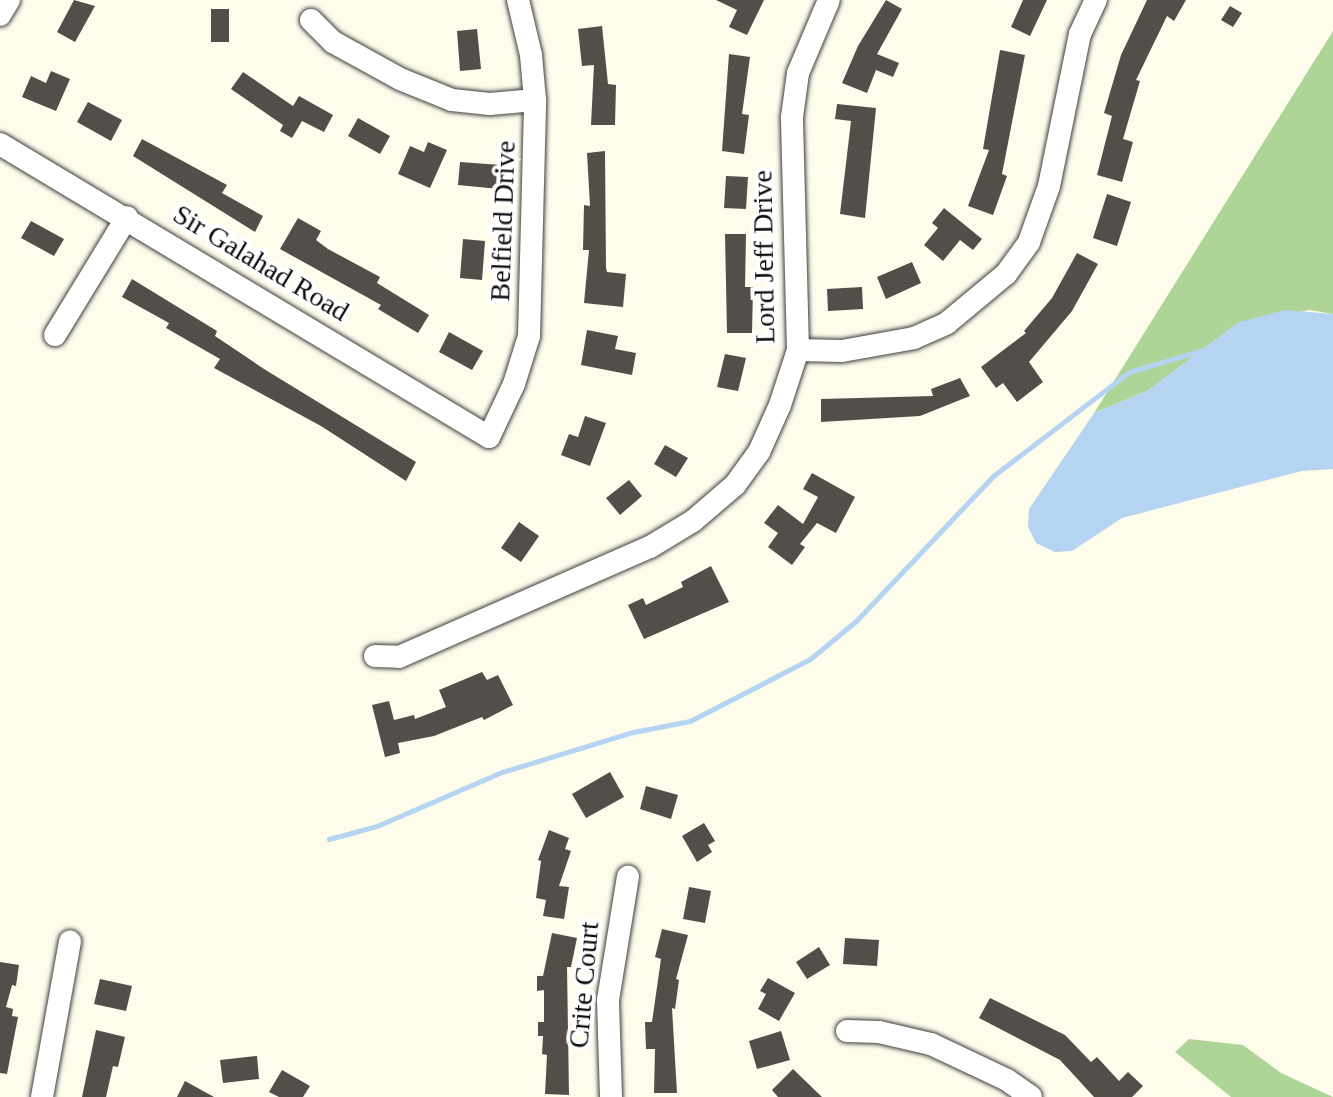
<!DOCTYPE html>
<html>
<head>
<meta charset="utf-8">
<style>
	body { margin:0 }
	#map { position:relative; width:1333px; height:1097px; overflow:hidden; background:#fefceb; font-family:Georgia,serif }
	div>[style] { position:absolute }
	.forest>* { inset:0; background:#aed498 }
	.water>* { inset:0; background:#b4d4f1 }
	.stream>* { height:5px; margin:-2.5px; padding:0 2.5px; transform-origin:2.5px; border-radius:2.5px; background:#b4d4f1 }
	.building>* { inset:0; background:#534e49 }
	.roads { filter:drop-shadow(0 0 2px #3e3e3e) drop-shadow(0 0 2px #3e3e3e) }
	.minor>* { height:22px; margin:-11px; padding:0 11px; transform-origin:11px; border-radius:11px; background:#fff }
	span { translate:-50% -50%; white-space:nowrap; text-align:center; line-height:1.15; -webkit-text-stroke:8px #fff; paint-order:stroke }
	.street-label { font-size:28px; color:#0b0b0b }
</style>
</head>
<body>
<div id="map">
	<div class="forest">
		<div style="clip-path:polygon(1333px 31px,1333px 314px,1310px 310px,1239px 322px,1147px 391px,1094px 413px)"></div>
		<div style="clip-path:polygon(1189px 1039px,1243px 1045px,1281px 1073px,1333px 1097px,1231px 1097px,1175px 1052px)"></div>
	</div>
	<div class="water">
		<div style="clip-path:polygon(1285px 310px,1333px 314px,1333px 469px,1302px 471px,1122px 518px,1072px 551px,1055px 552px,1036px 543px,1028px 527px,1029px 509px,1094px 413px,1147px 391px,1239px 322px)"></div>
	</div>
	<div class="stream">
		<div style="left:329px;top:839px;width:50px;rotate:-15.2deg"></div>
		<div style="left:377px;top:826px;width:136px;rotate:-23.4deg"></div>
		<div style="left:502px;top:772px;width:137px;rotate:-17deg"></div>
		<div style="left:633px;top:732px;width:58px;rotate:-10.9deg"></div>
		<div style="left:690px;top:721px;width:135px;rotate:-27.3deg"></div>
		<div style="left:810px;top:659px;width:60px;rotate:-39.6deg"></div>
		<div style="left:856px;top:621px;width:199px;rotate:-46.6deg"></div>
		<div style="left:993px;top:476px;width:171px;rotate:-37.4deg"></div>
		<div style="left:1129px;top:372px;width:80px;rotate:-16.6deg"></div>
	</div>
	<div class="building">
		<div style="clip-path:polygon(74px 0,95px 6px,75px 42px,57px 32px)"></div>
		<div style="clip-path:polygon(716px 0,764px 0,747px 35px,729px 27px,737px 10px)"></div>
		<div style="clip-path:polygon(886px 0,902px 9px,877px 54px,899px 63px,893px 77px,876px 70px,867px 93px,842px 83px,858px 46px)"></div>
		<div style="clip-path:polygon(1023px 0,1047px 0,1030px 36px,1011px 27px)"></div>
		<div style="clip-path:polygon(1147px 0,1186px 0,1174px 21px,1167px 16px,1136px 80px,1140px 81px,1123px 139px,1133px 142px,1122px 182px,1097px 175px,1112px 116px,1104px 113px,1121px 55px)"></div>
		<div style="clip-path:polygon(1230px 6px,1242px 13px,1233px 27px,1221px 20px)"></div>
		<div style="clip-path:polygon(211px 9px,229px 9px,229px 42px,211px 42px)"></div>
		<div style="clip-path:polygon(602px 26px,608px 84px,616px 85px,615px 125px,591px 125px,594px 65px,582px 66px,578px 29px)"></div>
		<div style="clip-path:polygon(477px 29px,481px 69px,460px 71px,457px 31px)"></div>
		<div style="clip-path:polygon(1000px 50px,1025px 55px,1002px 174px,1007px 176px,993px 215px,968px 206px,989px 150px,983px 149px)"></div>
		<div style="clip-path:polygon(729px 54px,750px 57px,742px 114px,749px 115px,744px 154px,722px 151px)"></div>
		<div style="clip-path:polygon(51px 71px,70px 79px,56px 111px,22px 97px,31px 76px,46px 83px)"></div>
		<div style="clip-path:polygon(243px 72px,293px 106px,299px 96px,333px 115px,324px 132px,302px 121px,292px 138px,280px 131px,283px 125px,231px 89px)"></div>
		<div style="clip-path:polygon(88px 102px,122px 120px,111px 141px,77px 122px)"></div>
		<div style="clip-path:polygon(837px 104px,876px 108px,865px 218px,840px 214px,851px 121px,835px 119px)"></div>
		<div style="clip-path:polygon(358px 118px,390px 136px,380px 154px,348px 136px)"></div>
		<div style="clip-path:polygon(142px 139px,227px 185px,222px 193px,263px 216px,255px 232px,133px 156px)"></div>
		<div style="clip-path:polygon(428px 142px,447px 150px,430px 188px,398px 174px,410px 146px,424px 152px)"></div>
		<div style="clip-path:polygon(605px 151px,606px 268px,607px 272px,626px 274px,623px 307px,584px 303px,589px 250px,583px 250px,584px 205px,590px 206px,587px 153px)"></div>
		<div style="clip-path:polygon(460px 162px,501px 165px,499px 189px,458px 185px)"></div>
		<div style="clip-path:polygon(726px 176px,748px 177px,746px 209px,724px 208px)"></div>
		<div style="clip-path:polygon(1107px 194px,1131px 202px,1117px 246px,1093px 238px)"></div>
		<div style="clip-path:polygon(944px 208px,982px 239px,973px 250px,960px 240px,943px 261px,924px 245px,938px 228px,932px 223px)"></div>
		<div style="clip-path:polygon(298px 218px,321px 231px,316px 240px,328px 249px,380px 277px,377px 283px,429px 315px,418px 333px,378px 309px,381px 305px,280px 249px)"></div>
		<div style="clip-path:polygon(31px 221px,64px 239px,54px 256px,21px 238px)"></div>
		<div style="clip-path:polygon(725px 234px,746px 234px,745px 287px,753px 287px,752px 333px,727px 333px)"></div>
		<div style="clip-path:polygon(463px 239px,485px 241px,482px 280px,460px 278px)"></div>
		<div style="clip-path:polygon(1077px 253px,1098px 264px,1072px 311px,1029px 362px,1043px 382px,1017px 402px,1003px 383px,996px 388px,981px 367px,1026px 333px,1024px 331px,1052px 298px)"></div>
		<div style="clip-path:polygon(912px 262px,921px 283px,886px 299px,877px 277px)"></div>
		<div style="clip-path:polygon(132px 279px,217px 331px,215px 336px,264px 369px,416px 462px,406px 481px,321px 426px,214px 368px,220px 359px,166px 328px,169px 323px,122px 297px)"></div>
		<div style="clip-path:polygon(862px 287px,863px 309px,828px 311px,827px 289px)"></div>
		<div style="clip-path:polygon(587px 330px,618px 336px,615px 349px,636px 353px,632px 375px,581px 365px)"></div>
		<div style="clip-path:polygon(449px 332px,483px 351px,472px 370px,439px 352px)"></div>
		<div style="clip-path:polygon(725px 354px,746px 358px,738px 391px,717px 387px)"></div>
		<div style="clip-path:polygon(960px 378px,970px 396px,920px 416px,821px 422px,821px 399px,933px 396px,931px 389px)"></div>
		<div style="clip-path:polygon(585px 416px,606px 423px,590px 466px,561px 455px,569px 434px,578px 437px)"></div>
		<div style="clip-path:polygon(665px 445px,688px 458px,676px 477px,654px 464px)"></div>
		<div style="clip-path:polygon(812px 473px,855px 497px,836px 533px,817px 523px,800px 544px,805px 547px,792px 565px,768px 547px,778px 533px,764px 523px,778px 505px,803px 524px,818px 497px,803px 489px)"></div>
		<div style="clip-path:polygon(629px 480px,642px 496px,620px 515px,606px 498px)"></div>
		<div style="clip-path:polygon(519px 522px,539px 536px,521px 562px,501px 548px)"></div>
		<div style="clip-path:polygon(711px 566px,729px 602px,644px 639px,628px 605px,643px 598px,646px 605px,683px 587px,681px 582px)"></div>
		<div style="clip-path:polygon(482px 672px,487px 680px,498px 675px,513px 705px,484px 720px,482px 717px,434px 736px,398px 743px,400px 753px,385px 757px,372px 705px,389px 701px,394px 720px,414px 715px,415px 719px,446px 707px,439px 690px)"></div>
		<div style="clip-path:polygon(610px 772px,624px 797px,586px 818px,572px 794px)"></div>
		<div style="clip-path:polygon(646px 786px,678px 795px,671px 819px,640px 809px)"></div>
		<div style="clip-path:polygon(704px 823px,715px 841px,708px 845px,712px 852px,697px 862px,682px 836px)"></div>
		<div style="clip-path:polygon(549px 830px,569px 838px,565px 849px,571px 851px,559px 886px,569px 887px,564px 919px,543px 916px,546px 900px,536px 898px,541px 861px,538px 860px)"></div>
		<div style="clip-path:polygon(689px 887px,711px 891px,705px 923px,683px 919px)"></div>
		<div style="clip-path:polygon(662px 929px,688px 935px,676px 979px,679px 980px,675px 1009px,672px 1008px,677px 1093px,654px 1093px,655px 1049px,646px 1049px,645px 1022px,652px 1022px,661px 959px,655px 957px)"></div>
		<div style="clip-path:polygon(552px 933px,577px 938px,571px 967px,567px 967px,569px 1095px,545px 1094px,547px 1055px,542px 1054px,543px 1036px,538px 1036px,538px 1022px,544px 1022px,544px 990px,537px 991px,537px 976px,543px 976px)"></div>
		<div style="clip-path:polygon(845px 938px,879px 940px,877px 966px,843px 964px)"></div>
		<div style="clip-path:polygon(819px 947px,830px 965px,807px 979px,796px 962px)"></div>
		<div style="clip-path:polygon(0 962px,19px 965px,16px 986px,12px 985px,6px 1007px,13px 1009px,12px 1016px,18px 1017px,7px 1074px,0 1073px)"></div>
		<div style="clip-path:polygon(768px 978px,795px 993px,779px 1021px,758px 1009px,766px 994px,760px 991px)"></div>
		<div style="clip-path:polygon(100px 979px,132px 986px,126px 1011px,94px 1004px)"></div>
		<div style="clip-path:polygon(990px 998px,1065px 1035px,1091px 1062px,1097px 1057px,1119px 1081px,1128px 1072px,1143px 1086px,1132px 1097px,1094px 1097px,1060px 1060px,979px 1018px)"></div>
		<div style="clip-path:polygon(96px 1030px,125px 1037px,118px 1067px,113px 1066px,106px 1097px,82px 1097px)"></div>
		<div style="clip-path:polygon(781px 1031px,790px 1060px,757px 1069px,749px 1041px)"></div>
		<div style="clip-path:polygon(257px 1056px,259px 1079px,223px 1083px,220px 1060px)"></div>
		<div style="clip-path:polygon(793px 1069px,822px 1097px,778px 1097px,772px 1090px)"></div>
		<div style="clip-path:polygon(282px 1070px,310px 1086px,303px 1097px,279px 1097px,269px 1092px)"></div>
		<div style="clip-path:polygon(185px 1081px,214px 1097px,177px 1097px)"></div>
	</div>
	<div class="roads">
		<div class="minor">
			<div style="left:0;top:15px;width:17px;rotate:-59deg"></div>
			<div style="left:311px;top:20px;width:31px;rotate:45deg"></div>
			<div style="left:333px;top:42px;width:77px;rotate:28.9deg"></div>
			<div style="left:400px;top:79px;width:56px;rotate:22deg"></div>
			<div style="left:452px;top:100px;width:38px;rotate:6deg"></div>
			<div style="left:490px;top:104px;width:45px;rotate:-5.1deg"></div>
			<div style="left:0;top:144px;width:570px;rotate:30.93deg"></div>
			<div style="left:489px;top:437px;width:59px;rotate:-64.7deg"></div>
			<div style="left:514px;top:384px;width:50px;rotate:-72.6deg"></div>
			<div style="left:529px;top:336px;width:236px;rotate:-88.5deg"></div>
			<div style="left:535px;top:100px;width:45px;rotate:-95.1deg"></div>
			<div style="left:531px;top:55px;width:57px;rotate:-103.3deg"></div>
			<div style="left:55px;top:335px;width:138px;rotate:-58.6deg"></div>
			<div style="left:798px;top:350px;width:44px;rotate:1.3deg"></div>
			<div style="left:842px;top:351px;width:73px;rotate:-10.2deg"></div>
			<div style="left:914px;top:338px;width:36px;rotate:-24deg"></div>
			<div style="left:947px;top:323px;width:77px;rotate:-39.7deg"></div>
			<div style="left:1006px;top:274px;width:39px;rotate:-54deg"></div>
			<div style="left:1029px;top:242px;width:59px;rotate:-70.3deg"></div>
			<div style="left:1049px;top:186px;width:155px;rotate:-78.5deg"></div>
			<div style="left:1080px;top:34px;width:38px;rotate:-65deg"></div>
			<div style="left:375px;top:656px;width:24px;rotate:2deg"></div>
			<div style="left:399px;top:657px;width:274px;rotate:-23.7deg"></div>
			<div style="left:650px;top:547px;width:50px;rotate:-31.2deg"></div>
			<div style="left:693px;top:521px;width:55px;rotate:-40.6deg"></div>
			<div style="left:735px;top:485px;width:41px;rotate:-54deg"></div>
			<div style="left:759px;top:452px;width:51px;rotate:-65.9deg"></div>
			<div style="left:780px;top:405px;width:58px;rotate:-71.9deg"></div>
			<div style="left:798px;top:350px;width:233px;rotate:-91.5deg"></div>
			<div style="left:792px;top:117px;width:44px;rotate:-82.2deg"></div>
			<div style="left:798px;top:73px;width:79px;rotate:-67deg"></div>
			<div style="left:847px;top:1031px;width:32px;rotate:2deg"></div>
			<div style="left:879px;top:1032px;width:53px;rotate:13deg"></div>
			<div style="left:931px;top:1044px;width:84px;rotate:25.3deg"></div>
			<div style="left:1007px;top:1080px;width:29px;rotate:35deg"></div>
			<div style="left:42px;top:1097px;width:158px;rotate:-79.8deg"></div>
			<div style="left:611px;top:1097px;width:97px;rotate:-91.8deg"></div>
			<div style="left:608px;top:1000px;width:125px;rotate:-80.8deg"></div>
		</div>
	</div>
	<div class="street-label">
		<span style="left:503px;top:221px;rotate:-88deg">Belfield Drive</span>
		<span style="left:764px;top:257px;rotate:-91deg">Lord Jeff Drive</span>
		<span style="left:261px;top:263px;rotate:31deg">Sir Galahad Road</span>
		<span style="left:584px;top:985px;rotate:-85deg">Crite Court</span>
	</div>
</div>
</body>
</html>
